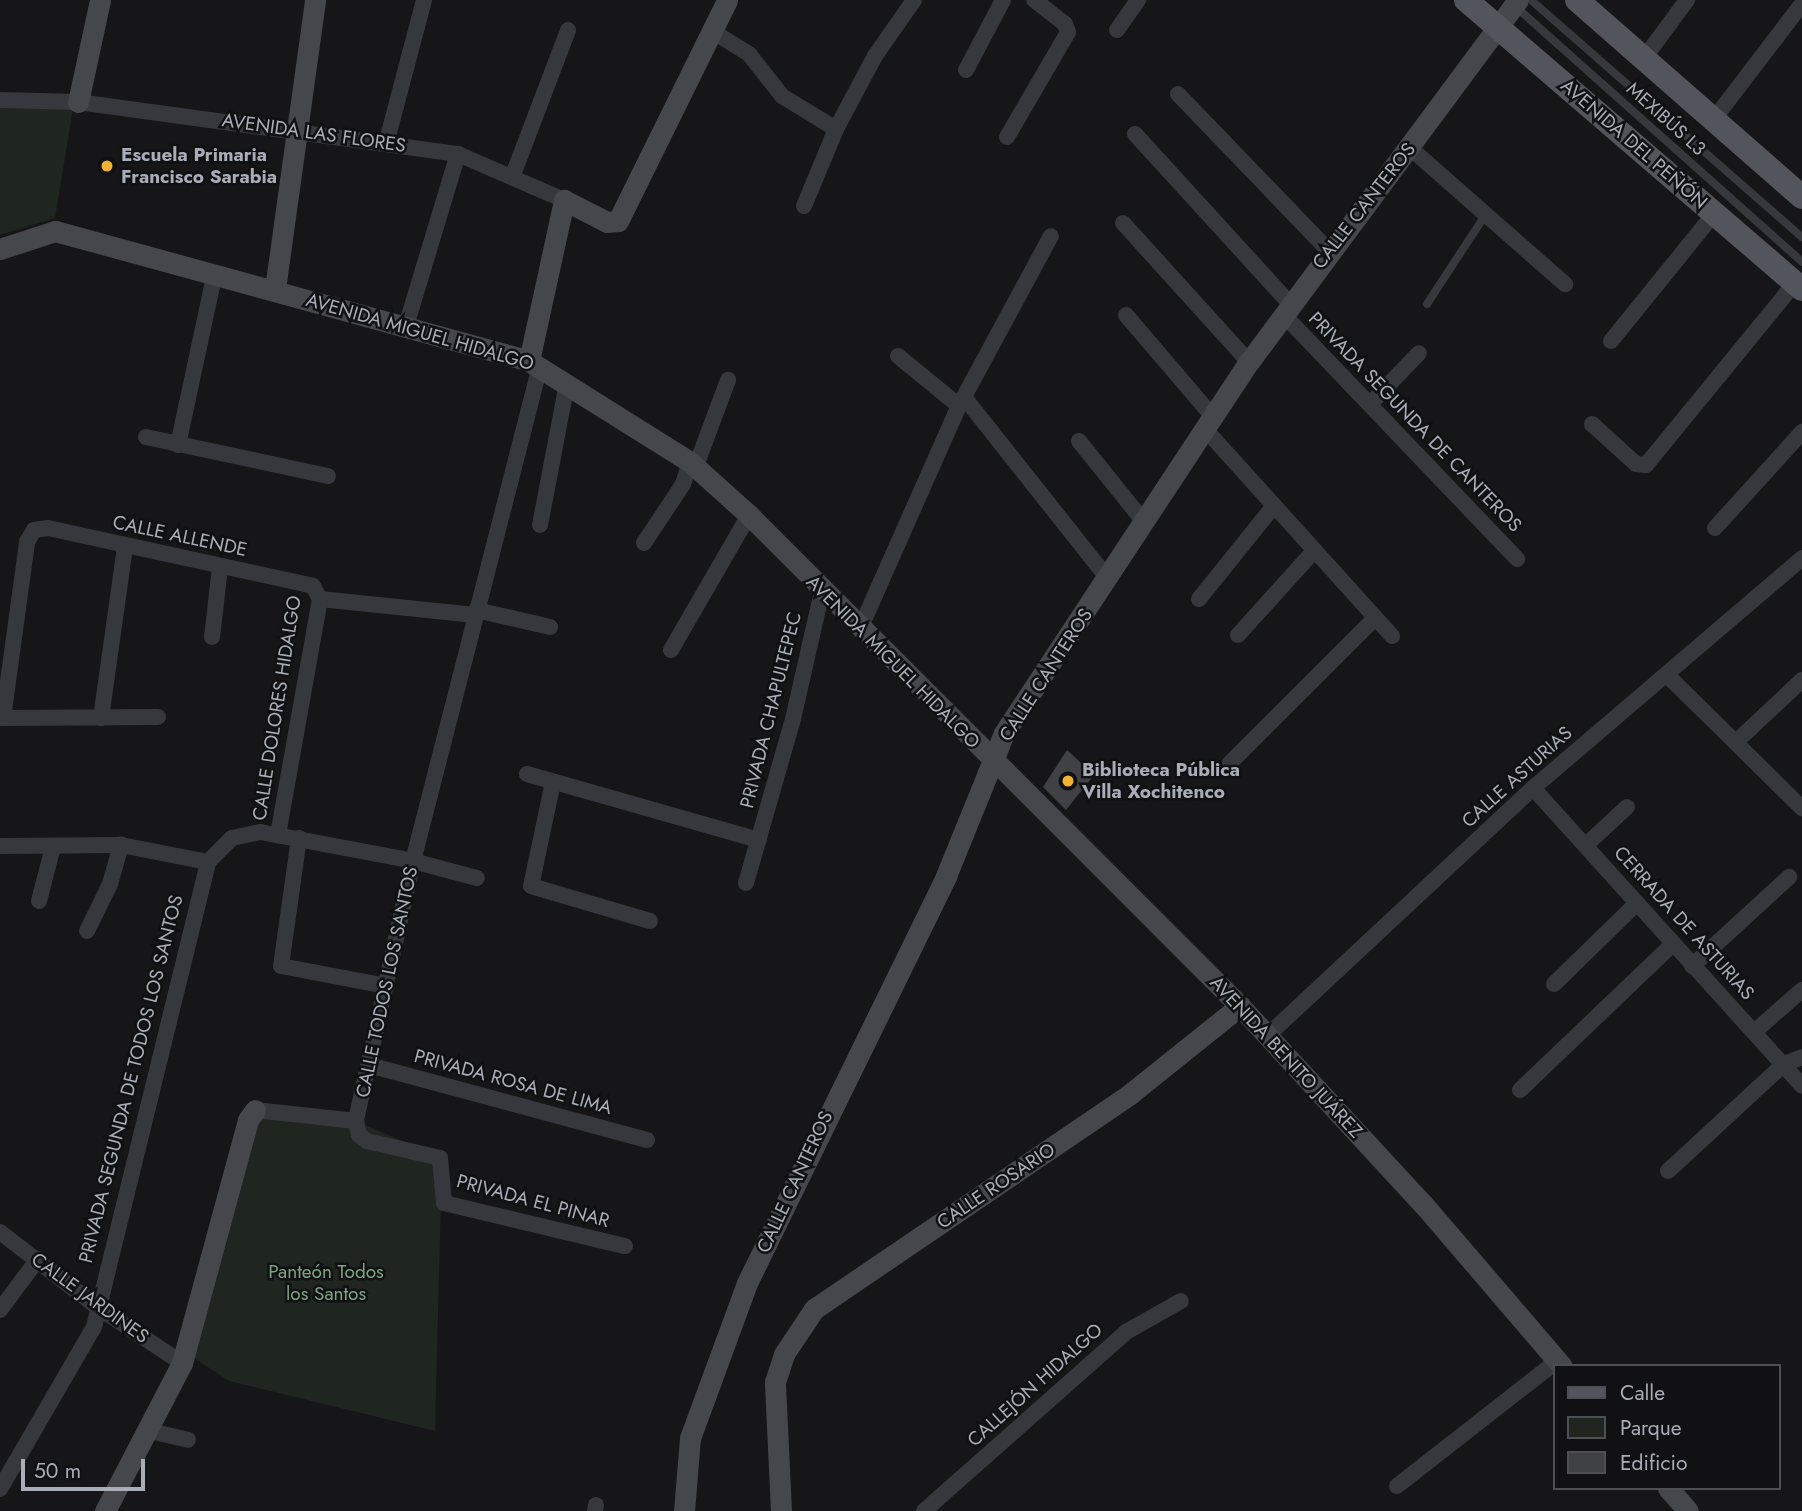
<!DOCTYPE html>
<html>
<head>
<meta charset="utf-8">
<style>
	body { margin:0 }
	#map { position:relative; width:1802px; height:1511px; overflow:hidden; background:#161618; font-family:Jost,sans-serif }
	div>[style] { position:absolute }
	.green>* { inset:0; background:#1e261f }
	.building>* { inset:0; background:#404145 }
	.lane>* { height:8px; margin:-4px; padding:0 4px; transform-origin:4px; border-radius:4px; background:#37383d }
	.street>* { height:16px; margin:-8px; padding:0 8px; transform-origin:8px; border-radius:8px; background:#37383d }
	.secondary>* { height:21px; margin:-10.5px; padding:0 10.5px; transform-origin:10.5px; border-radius:10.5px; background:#45474d }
	.primary>* { height:24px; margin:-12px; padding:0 12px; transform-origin:12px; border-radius:12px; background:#53555c }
	.dots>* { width:19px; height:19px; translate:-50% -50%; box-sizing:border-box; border:4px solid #111113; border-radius:50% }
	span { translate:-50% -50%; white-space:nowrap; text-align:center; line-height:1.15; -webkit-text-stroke:5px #111113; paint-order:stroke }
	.street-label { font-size:19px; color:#a8adb8 }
	.poi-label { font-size:19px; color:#a8adb8; font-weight:700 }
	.left { translate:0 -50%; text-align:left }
	.park-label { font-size:19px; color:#7fa381 }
	.legend { position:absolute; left:1553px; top:1364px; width:228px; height:126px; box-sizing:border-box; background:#111113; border:2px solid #4d4f55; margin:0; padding:9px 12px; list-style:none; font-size:21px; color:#a8adb8 }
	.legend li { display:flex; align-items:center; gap:14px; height:35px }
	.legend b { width:35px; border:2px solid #4d4f55 }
	.scale { position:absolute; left:21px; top:1459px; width:124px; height:32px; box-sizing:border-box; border:4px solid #a8adb8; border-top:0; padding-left:9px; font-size:21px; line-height:24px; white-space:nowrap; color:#a8adb8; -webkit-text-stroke:5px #111113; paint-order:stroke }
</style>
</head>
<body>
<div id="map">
	<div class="green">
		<div style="clip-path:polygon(0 102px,74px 103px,55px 218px,0 235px)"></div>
		<div style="clip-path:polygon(255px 1110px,356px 1121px,442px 1158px,435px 1431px,229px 1381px,188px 1354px)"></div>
	</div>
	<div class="building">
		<div style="clip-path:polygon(1067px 750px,1094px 775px,1066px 810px,1043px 787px)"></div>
	</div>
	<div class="lane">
		<div style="left:1531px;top:0;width:360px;rotate:41.2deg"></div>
		<div style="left:1516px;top:7px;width:383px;rotate:41.7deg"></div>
		<div style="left:1427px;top:304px;width:108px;rotate:-56.8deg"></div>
	</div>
	<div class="street">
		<div style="left:1117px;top:30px;width:37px;rotate:-55deg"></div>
		<div style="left:712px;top:31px;width:44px;rotate:31.9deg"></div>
		<div style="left:749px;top:54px;width:53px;rotate:51.8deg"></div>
		<div style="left:782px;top:96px;width:63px;rotate:31.4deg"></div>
		<div style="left:1645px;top:57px;width:71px;rotate:-53.6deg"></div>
		<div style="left:966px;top:70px;width:79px;rotate:-62.1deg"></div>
		<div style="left:1178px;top:94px;width:216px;rotate:46.1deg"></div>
		<div style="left:0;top:100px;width:78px;rotate:1.5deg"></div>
		<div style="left:78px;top:102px;width:384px;rotate:7.8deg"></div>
		<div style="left:458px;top:154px;width:116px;rotate:23.5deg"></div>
		<div style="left:1714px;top:119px;width:145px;rotate:-52.6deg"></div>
		<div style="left:1135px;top:134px;width:230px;rotate:47.6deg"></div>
		<div style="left:1007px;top:137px;width:121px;rotate:-59.8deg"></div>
		<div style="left:1068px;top:32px;width:9px;rotate:-111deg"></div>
		<div style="left:1065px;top:24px;width:39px;rotate:-142deg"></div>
		<div style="left:386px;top:144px;width:149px;rotate:-75.2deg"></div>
		<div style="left:1409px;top:147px;width:208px;rotate:41.3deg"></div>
		<div style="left:513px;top:175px;width:155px;rotate:-69.2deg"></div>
		<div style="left:804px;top:206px;width:83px;rotate:-67.4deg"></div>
		<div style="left:836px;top:129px;width:83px;rotate:-61.9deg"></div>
		<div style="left:875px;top:56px;width:68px;rotate:-55.1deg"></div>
		<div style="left:1123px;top:223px;width:188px;rotate:47.8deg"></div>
		<div style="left:1283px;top:314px;width:339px;rotate:46.3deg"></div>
		<div style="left:1126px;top:315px;width:134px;rotate:49.5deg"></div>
		<div style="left:406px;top:326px;width:180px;rotate:-73.2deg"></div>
		<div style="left:1611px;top:341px;width:164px;rotate:-51deg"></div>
		<div style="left:898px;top:356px;width:79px;rotate:39.3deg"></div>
		<div style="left:540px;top:366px;width:511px;rotate:104.39deg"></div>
		<div style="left:413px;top:861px;width:266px;rotate:102.4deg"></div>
		<div style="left:356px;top:1121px;width:14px;rotate:78deg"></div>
		<div style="left:359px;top:1135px;width:10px;rotate:37deg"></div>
		<div style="left:367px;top:1141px;width:75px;rotate:13.1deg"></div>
		<div style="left:440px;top:1158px;width:45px;rotate:84.9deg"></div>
		<div style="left:444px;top:1203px;width:186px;rotate:13.4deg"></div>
		<div style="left:964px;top:397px;width:233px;rotate:51.6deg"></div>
		<div style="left:1371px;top:403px;width:69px;rotate:-46.2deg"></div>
		<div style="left:1592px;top:424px;width:59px;rotate:42.3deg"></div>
		<div style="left:1636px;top:464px;width:10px;rotate:6deg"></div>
		<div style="left:1646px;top:465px;width:235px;rotate:-50.7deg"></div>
		<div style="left:1205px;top:429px;width:279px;rotate:47.9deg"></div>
		<div style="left:146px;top:437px;width:186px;rotate:12.1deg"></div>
		<div style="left:1079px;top:441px;width:105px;rotate:51.2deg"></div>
		<div style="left:178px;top:445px;width:176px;rotate:-77.9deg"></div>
		<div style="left:696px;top:466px;width:92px;rotate:-69.6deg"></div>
		<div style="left:540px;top:525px;width:145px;rotate:-79.2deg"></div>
		<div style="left:1715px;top:528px;width:130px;rotate:-47.8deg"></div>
		<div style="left:644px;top:543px;width:71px;rotate:-56.5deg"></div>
		<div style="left:683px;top:484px;width:23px;rotate:-72deg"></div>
		<div style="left:320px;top:599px;width:156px;rotate:5.9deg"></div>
		<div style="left:1199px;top:599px;width:118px;rotate:-51.2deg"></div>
		<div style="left:476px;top:610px;width:76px;rotate:12.9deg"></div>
		<div style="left:860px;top:629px;width:244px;rotate:-66.1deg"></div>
		<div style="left:959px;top:406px;width:193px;rotate:-61.6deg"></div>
		<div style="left:1238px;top:635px;width:113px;rotate:-47.9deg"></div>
		<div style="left:212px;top:637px;width:69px;rotate:-83.4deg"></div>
		<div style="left:671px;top:650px;width:156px;rotate:-60deg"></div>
		<div style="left:1667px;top:675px;width:190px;rotate:44.6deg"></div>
		<div style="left:0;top:718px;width:158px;rotate:-0.4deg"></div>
		<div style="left:3px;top:718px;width:178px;rotate:-82.2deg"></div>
		<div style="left:27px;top:542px;width:14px;rotate:-60deg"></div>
		<div style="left:34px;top:530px;width:14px;rotate:-8deg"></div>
		<div style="left:48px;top:528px;width:271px;rotate:12.3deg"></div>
		<div style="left:313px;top:586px;width:15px;rotate:62deg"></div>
		<div style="left:320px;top:599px;width:240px;rotate:100.1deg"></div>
		<div style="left:101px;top:718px;width:173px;rotate:-82deg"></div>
		<div style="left:1737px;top:741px;width:89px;rotate:-43.2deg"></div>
		<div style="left:1230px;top:763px;width:205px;rotate:-45deg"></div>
		<div style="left:527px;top:774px;width:241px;rotate:15.9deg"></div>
		<div style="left:553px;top:782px;width:106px;rotate:101.9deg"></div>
		<div style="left:531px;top:886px;width:124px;rotate:16.4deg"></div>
		<div style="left:1533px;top:788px;width:401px;rotate:47.9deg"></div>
		<div style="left:299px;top:838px;width:129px;rotate:98deg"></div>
		<div style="left:281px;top:966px;width:108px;rotate:10.7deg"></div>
		<div style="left:1586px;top:845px;width:56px;rotate:-42.8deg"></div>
		<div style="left:0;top:846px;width:121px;rotate:-0.5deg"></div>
		<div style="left:121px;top:845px;width:89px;rotate:11.1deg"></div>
		<div style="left:208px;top:862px;width:34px;rotate:-45deg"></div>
		<div style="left:232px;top:838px;width:29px;rotate:-12deg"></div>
		<div style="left:260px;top:832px;width:156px;rotate:10.7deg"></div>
		<div style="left:413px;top:861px;width:66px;rotate:14.9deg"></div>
		<div style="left:746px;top:883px;width:171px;rotate:-74deg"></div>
		<div style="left:793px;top:719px;width:131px;rotate:-77.2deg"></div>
		<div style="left:39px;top:901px;width:56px;rotate:-75.5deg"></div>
		<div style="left:87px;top:931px;width:52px;rotate:-63.9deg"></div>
		<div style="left:110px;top:884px;width:41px;rotate:-74.2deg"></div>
		<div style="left:1692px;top:966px;width:132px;rotate:-42.5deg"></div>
		<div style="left:1554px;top:984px;width:115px;rotate:-44.3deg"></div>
		<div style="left:1754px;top:1032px;width:64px;rotate:-41.2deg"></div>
		<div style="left:1266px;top:1037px;width:365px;rotate:-43deg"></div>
		<div style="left:1533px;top:788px;width:354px;rotate:-40.5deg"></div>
		<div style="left:369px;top:1065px;width:288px;rotate:15.1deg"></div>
		<div style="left:1520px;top:1090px;width:211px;rotate:-43.7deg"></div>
		<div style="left:255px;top:1110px;width:102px;rotate:6.2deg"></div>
		<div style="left:1668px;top:1171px;width:158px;rotate:-42.7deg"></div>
		<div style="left:1784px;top:1064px;width:19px;rotate:-21deg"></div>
		<div style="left:0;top:1232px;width:121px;rotate:37.6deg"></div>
		<div style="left:96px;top:1306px;width:103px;rotate:33.5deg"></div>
		<div style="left:0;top:1310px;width:64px;rotate:-53.3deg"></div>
		<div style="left:150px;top:1431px;width:39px;rotate:13deg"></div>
		<div style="left:1397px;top:1486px;width:204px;rotate:-38deg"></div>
		<div style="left:0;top:1489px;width:187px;rotate:-59.9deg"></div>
		<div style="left:94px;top:1327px;width:479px;rotate:-76.2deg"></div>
		<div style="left:595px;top:1511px;width:6px;rotate:-81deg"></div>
		<div style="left:924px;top:1511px;width:270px;rotate:-41.5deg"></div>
		<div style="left:1126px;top:1332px;width:63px;rotate:-29.4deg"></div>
	</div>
	<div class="secondary">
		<div style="left:78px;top:102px;width:104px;rotate:-77.8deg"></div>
		<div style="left:0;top:249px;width:58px;rotate:-18.1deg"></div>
		<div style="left:55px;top:231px;width:492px;rotate:15.3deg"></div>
		<div style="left:529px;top:361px;width:190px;rotate:32.1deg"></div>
		<div style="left:690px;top:462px;width:79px;rotate:41.9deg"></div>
		<div style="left:749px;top:515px;width:694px;rotate:45deg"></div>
		<div style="left:1240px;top:1006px;width:270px;rotate:47.3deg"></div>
		<div style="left:1423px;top:1204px;width:213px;rotate:49.4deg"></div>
		<div style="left:275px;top:289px;width:292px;rotate:-82.1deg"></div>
		<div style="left:529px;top:361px;width:165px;rotate:-77.7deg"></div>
		<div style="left:564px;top:200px;width:48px;rotate:27.1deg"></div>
		<div style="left:607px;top:222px;width:11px;rotate:-5deg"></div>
		<div style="left:618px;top:221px;width:246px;rotate:-63.7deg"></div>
		<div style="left:1668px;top:1488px;width:30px;rotate:49deg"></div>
		<div style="left:105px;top:1511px;width:167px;rotate:-62.5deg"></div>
		<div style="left:182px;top:1363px;width:252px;rotate:-74.8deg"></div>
		<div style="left:248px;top:1120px;width:12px;rotate:-55deg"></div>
		<div style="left:684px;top:1511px;width:73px;rotate:-85.3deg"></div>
		<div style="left:690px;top:1438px;width:165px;rotate:-69.8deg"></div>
		<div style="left:747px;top:1283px;width:453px;rotate:-63.9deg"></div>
		<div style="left:946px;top:876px;width:154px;rotate:-67.9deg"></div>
		<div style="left:1004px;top:733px;width:445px;rotate:-56.6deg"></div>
		<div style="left:1249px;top:362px;width:451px;rotate:-53.4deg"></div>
		<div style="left:781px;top:1511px;width:129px;rotate:-92.7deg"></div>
		<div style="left:775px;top:1382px;width:29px;rotate:-72deg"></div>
		<div style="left:784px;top:1354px;width:54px;rotate:-56.3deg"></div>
		<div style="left:814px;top:1309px;width:382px;rotate:-34.2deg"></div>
		<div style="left:1130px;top:1094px;width:141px;rotate:-38.7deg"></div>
	</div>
	<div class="primary">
		<div style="left:1466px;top:0;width:443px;rotate:40.7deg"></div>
		<div style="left:1577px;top:0;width:299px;rotate:41.2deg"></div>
	</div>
	<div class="dots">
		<div style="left:107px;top:166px;background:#f2b134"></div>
		<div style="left:1068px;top:781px;background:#f2b134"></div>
	</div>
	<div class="street-label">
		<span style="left:1666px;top:119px;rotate:42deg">MEXIBÚS L3</span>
		<span style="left:314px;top:133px;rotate:8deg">AVENIDA LAS FLORES</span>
		<span style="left:1634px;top:144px;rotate:41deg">AVENIDA DEL PEÑÓN</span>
		<span style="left:1364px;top:206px;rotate:-52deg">CALLE CANTEROS</span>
		<span style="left:420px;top:332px;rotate:16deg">AVENIDA MIGUEL HIDALGO</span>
		<span style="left:1415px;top:422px;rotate:46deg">PRIVADA SEGUNDA DE CANTEROS</span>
		<span style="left:180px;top:536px;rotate:12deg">CALLE ALLENDE</span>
		<span style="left:893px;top:662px;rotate:45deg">AVENIDA MIGUEL HIDALGO</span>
		<span style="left:1046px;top:675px;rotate:-57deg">CALLE CANTEROS</span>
		<span style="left:277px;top:708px;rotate:-81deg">CALLE DOLORES HIDALGO</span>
		<span style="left:771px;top:710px;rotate:-76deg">PRIVADA CHAPULTEPEC</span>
		<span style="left:1517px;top:777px;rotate:-42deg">CALLE ASTURIAS</span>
		<span style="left:1684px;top:923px;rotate:48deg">CERRADA DE ASTURIAS</span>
		<span style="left:387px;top:982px;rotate:-78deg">CALLE TODOS LOS SANTOS</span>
		<span style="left:1286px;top:1057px;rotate:47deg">AVENIDA BENITO JUÁREZ</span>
		<span style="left:131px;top:1079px;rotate:-76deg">PRIVADA SEGUNDA DE TODOS LOS SANTOS</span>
		<span style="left:513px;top:1082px;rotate:15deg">PRIVADA ROSA DE LIMA</span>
		<span style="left:795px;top:1182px;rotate:-65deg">CALLE CANTEROS</span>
		<span style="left:996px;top:1186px;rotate:-34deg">CALLE ROSARIO</span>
		<span style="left:533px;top:1201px;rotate:15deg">PRIVADA EL PINAR</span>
		<span style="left:90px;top:1298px;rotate:36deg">CALLE JARDINES</span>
		<span style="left:1035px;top:1385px;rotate:-42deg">CALLEJÓN HIDALGO</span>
	</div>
	<div class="poi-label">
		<span class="left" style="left:121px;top:166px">Escuela Primaria<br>Francisco Sarabia</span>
		<span class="left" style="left:1082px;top:781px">Biblioteca Pública<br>Villa Xochitenco</span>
	</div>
	<div class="park-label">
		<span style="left:326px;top:1283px">Panteón Todos<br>los Santos</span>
	</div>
	<ul class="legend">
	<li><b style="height:9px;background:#53555c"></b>Calle</li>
	<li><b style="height:19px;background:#1e261f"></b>Parque</li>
	<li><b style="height:19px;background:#404145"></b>Edificio</li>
	</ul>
	<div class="scale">50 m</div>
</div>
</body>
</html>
